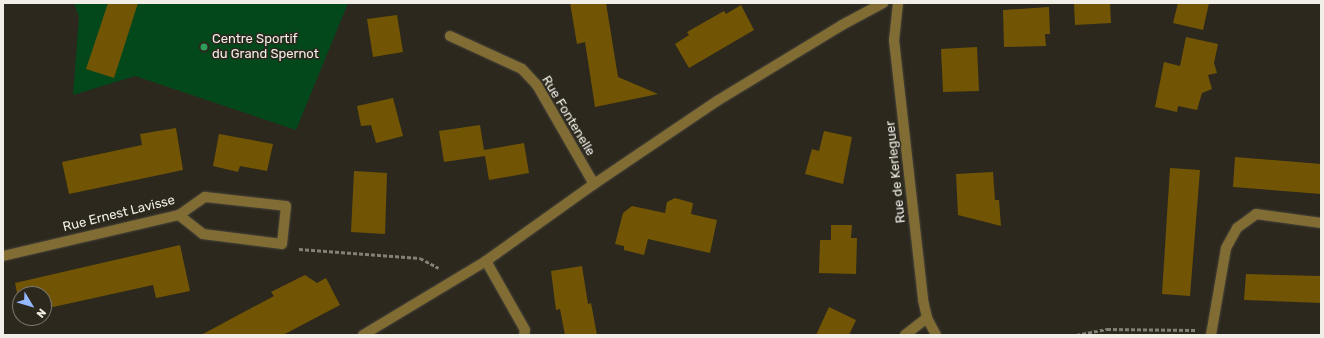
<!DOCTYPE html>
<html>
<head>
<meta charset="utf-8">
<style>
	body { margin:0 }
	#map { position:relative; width:1324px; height:338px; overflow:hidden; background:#2c281e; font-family:Rubik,sans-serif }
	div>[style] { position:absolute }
	.green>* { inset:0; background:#02481b }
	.building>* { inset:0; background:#715504 }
	.path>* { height:2.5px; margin-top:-1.25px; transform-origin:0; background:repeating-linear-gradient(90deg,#848078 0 4px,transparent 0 6px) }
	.roads { filter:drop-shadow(0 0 1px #48443a) drop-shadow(0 0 1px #48443a) }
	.minor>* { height:10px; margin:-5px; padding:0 5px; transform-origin:5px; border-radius:5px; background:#816d34 }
	.dots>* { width:11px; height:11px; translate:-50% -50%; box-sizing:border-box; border:2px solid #2c281e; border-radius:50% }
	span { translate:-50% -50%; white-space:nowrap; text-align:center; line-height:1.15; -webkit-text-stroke:3px #2c281e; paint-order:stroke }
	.poi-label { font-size:13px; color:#f1eee8 }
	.left { translate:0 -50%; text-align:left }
	.street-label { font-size:13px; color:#f1eee8 }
	.frame { position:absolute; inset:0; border:4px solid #f1eee8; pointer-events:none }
	.north { position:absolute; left:12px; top:286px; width:40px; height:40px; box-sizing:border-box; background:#2c281e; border:1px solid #7b776f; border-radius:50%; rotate:128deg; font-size:11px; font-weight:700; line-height:16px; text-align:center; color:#f1eee8 }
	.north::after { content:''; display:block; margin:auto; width:14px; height:18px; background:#94b7fd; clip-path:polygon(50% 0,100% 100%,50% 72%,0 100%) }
</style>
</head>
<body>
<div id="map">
	<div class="green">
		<div style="clip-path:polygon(74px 3px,348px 3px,296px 130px,135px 76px,73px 95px,79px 17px)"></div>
	</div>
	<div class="building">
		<div style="clip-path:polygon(108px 3px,138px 3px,114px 78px,86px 69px)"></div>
		<div style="clip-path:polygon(570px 3px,606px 3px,618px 77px,658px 94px,595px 107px,585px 42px,577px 44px)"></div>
		<div style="clip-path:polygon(1074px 3px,1110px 3px,1111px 23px,1075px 25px)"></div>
		<div style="clip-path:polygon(1178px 3px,1209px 3px,1203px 30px,1173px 23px)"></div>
		<div style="clip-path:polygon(741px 5px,754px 30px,689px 68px,675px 44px,689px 35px,687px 32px,724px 11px,726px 14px)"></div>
		<div style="clip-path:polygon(1049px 7px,1050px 34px,1045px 34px,1046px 46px,1004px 47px,1003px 10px)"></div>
		<div style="clip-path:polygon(397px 15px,403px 52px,373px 57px,367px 19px)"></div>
		<div style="clip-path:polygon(1186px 37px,1218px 44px,1214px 63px,1217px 73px,1208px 75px,1212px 89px,1202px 93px,1197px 110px,1178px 106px,1177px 112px,1155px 107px,1164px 62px,1180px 66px)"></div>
		<div style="clip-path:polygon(977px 47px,979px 91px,943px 92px,941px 49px)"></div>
		<div style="clip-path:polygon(393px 98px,403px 136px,376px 143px,371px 125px,361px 126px,357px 106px)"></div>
		<div style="clip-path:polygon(480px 125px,484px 150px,524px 143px,529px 173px,489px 180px,485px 156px,444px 162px,439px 131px)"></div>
		<div style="clip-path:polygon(176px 128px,183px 170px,69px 194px,62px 162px,142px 145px,140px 134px)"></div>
		<div style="clip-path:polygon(824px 131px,852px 137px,843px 184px,805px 174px,812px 149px,819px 151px)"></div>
		<div style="clip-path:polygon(219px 134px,273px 144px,267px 171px,240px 166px,238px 172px,213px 166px)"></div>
		<div style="clip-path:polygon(1235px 157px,1321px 164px,1321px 194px,1233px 187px)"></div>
		<div style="clip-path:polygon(1170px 168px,1200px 170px,1190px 296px,1162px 294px)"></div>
		<div style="clip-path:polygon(354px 171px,387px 173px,385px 234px,351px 232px)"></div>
		<div style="clip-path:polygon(993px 172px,995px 200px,999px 200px,1001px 226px,958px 215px,956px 174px)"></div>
		<div style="clip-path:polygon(675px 198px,693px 203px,691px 214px,717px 220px,710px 253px,648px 239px,644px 255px,624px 250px,624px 246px,615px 244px,623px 213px,632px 206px,665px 213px,667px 202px)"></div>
		<div style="clip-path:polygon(831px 225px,852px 225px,851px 238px,857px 238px,856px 274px,819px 273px,820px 240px,831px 240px)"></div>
		<div style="clip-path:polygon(180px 245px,190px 291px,156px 298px,153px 285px,44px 309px,44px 294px,20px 294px,20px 307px,15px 283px)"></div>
		<div style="clip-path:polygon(582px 266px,588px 304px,591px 303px,597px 335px,565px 335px,560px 309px,556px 310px,551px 271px)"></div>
		<div style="clip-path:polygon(1246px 274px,1321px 276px,1321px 303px,1244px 300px)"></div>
		<div style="clip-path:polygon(305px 275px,317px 283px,326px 278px,340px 305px,283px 335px,201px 335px,274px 296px,271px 292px)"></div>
		<div style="clip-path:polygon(829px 307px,856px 320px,849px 335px,816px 335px)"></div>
	</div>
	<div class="path">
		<div style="left:299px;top:249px;width:121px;rotate:4.3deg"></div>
		<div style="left:420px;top:258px;width:21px;rotate:28deg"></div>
		<div style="left:1076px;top:335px;width:32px;rotate:-11deg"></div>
		<div style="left:1107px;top:329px;width:88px;rotate:0.7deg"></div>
	</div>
	<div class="roads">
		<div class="minor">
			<div style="left:898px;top:3px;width:37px;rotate:96deg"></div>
			<div style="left:894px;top:40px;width:262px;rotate:83.6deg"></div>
			<div style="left:923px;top:300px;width:18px;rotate:77deg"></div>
			<div style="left:927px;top:318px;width:19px;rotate:62deg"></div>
			<div style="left:450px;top:36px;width:79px;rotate:24.6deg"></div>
			<div style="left:522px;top:69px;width:22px;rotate:47deg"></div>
			<div style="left:537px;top:85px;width:114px;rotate:60.1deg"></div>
			<div style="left:3px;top:256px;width:181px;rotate:-13.1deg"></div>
			<div style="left:179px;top:215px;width:32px;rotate:-35deg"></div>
			<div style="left:205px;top:197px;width:81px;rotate:6.3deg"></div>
			<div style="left:286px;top:206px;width:38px;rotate:96deg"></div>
			<div style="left:282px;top:244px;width:80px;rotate:-172.8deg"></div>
			<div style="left:203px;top:234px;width:31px;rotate:-142deg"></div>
			<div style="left:486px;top:261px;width:79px;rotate:60.5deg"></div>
			<div style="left:525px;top:330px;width:5px;rotate:101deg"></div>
			<div style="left:363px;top:335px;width:144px;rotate:-31deg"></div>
			<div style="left:486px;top:261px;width:133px;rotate:-35.5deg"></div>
			<div style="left:594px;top:184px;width:148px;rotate:-34deg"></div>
			<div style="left:717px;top:101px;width:146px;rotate:-31.3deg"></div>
			<div style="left:842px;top:25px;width:47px;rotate:-28.2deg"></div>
			<div style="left:905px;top:335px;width:28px;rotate:-38deg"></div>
			<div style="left:1211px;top:335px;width:88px;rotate:-80.2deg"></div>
			<div style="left:1226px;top:248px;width:23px;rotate:-61deg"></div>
			<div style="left:1237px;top:228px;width:24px;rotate:-36deg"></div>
			<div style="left:1256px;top:214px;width:66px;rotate:7.9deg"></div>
		</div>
	</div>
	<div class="dots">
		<div style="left:204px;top:47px;background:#2e9e5b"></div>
	</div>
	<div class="poi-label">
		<span class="left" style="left:212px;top:47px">Centre Sportif<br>du Grand Spernot</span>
	</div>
	<div class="street-label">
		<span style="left:568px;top:116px;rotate:59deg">Rue Fontenelle</span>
		<span style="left:896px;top:172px;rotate:-96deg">Rue de Kerleguer</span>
		<span style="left:119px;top:214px;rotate:-14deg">Rue Ernest Lavisse</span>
	</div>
	<div class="frame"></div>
	<div class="north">N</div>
</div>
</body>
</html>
